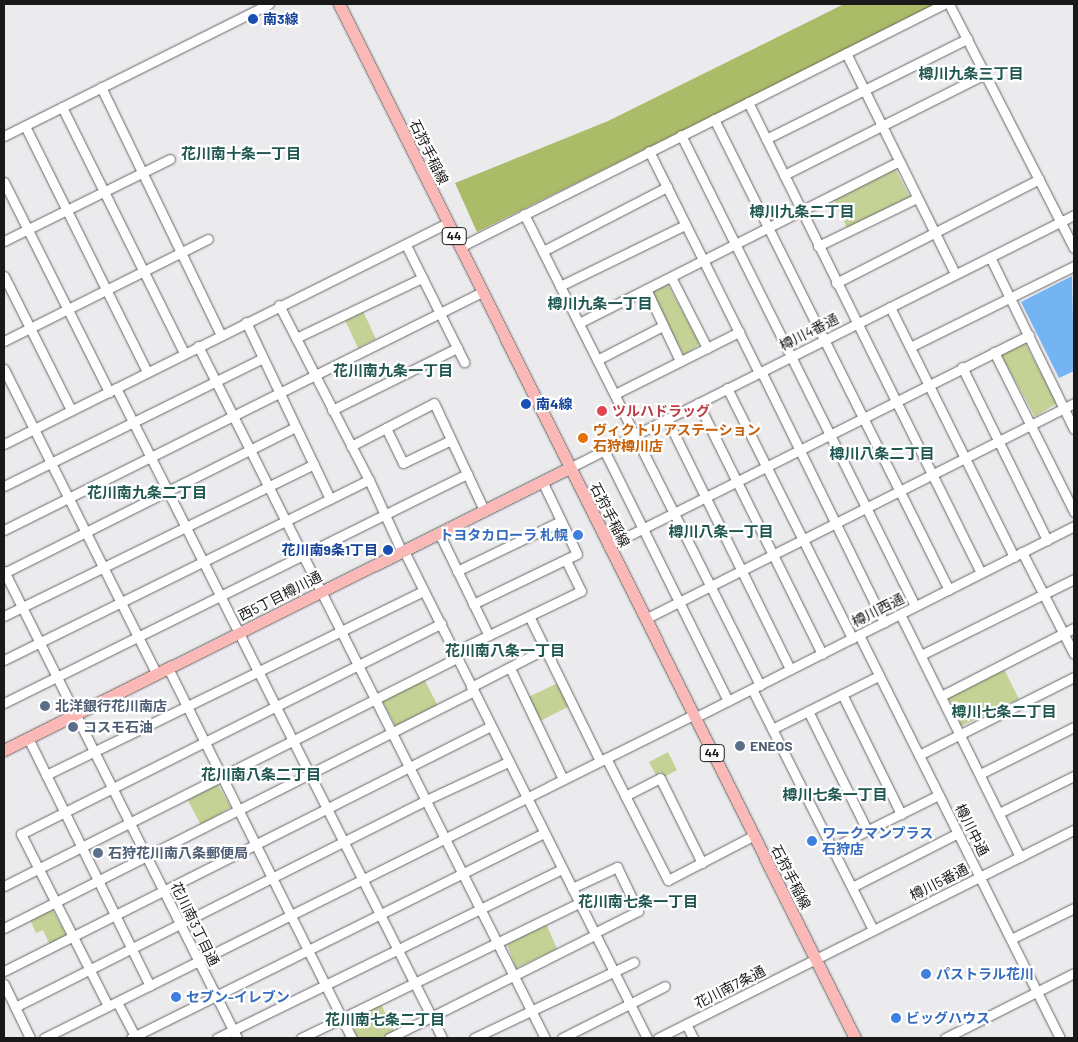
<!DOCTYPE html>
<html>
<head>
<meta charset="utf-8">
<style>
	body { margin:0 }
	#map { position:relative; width:1078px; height:1042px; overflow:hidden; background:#ebebee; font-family:Barlow,"Noto Sans JP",sans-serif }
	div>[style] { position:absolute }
	.green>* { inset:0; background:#c4d296 }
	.forest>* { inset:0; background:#abbc68 }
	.water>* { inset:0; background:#75b4f3 }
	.roads { filter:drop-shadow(0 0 1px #666769) drop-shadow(0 0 1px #666769) }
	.minor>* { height:9px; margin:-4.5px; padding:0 4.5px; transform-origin:4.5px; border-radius:4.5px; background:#fff }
	.major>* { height:11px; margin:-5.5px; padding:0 5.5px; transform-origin:5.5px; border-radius:5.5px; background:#fab8b6 }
	.dots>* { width:14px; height:14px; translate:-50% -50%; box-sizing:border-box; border:2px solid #fff; border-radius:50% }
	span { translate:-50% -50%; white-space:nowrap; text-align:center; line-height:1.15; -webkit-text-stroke:4.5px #fff; paint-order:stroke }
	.shield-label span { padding:1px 4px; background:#fff; border:1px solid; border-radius:4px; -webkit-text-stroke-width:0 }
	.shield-label { font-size:12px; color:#19191a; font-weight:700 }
	.transit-label { font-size:14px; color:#164399; font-weight:700 }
	.left { translate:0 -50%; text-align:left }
	.right { translate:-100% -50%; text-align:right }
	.street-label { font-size:14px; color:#19191a }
	.health-label { font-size:14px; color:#be3a42; font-weight:700 }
	.food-label { font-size:14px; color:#c56008; font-weight:700 }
	.shop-label { font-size:14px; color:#366cbe; font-weight:700 }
	.service-label { font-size:14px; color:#4e5e75; font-weight:700 }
	.neighbourhood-label { font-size:15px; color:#1f5750; font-weight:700 }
	.frame { position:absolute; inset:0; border:5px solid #19191a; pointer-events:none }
</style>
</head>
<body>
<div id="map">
	<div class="green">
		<div style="clip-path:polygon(895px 168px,910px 197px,847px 228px,834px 200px)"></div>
		<div style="clip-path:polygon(667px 283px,700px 344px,684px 355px,651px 293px)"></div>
		<div style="clip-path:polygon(363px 311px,376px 339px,358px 348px,345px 320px)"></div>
		<div style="clip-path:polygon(1024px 341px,1057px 403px,1035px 417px,1001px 355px)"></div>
		<div style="clip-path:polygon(1004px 669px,1019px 699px,961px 726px,948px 697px)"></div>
		<div style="clip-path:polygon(423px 677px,438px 706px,396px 727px,381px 698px)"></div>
		<div style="clip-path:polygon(558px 683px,570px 706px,540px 721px,528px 697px)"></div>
		<div style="clip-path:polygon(668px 752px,677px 770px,664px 777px,661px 772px,656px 775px,649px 762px)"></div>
		<div style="clip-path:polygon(216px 782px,231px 807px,201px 825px,186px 797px)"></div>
		<div style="clip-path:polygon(52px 909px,67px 936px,50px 945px,43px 930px,36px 933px,30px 920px)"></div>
		<div style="clip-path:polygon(545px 921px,557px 949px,516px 968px,506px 942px)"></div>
		<div style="clip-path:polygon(381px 1004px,394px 1031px,381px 1038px,358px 1038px,350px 1022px,352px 1018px)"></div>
	</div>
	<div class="forest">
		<div style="clip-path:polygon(844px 4px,939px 4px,477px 232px,455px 183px,608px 121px)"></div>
	</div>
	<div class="water">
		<div style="clip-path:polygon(1072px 276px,1074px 371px,1059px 378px,1021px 302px)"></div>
	</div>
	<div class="roads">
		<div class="minor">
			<div style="left:949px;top:4px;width:274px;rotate:62.9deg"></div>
			<div style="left:846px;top:53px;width:246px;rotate:63.7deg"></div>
			<div style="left:101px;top:87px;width:276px;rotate:64.2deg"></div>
			<div style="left:748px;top:102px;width:525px;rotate:63.68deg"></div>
			<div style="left:62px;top:107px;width:275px;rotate:63.6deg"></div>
			<div style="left:714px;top:119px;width:526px;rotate:63.48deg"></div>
			<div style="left:25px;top:126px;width:275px;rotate:63.6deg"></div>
			<div style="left:681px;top:135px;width:526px;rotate:63.58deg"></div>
			<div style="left:4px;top:136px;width:296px;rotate:-26.5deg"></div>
			<div style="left:766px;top:139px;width:225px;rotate:-26.5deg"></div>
			<div style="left:649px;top:151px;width:248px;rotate:63.6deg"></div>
			<div style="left:784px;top:175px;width:225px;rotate:-26.7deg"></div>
			<div style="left:4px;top:182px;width:235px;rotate:63.4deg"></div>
			<div style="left:524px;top:214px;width:527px;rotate:63.39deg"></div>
			<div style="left:4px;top:241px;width:185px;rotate:-26.3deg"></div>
			<div style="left:406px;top:245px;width:131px;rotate:63.6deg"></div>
			<div style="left:818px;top:246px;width:110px;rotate:-25.9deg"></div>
			<div style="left:460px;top:247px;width:542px;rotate:-26.66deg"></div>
			<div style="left:543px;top:251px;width:140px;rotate:-27.3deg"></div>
			<div style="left:990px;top:257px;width:191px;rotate:64deg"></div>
			<div style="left:4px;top:276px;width:150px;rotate:63.4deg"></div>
			<div style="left:671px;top:277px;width:80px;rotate:63.1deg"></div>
			<div style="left:836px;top:283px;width:228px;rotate:-27.1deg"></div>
			<div style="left:560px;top:286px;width:139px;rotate:-26deg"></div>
			<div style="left:646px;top:289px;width:80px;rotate:64.7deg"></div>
			<div style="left:279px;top:305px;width:197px;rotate:62.8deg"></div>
			<div style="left:890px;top:307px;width:279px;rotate:63.6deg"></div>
			<div style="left:246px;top:322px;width:196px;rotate:64.6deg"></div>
			<div style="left:579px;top:323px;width:357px;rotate:-26.8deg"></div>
			<div style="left:296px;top:338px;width:140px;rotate:-25.5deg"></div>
			<div style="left:4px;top:341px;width:228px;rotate:-26.6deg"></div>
			<div style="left:198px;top:346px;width:774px;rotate:63.37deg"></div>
			<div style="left:910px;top:347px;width:183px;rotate:-26.3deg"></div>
			<div style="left:994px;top:352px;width:179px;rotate:63.4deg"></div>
			<div style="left:597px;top:360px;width:74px;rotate:-27.3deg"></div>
			<div style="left:962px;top:367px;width:193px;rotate:63.8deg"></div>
			<div style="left:4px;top:369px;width:341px;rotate:63.4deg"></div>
			<div style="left:761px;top:371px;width:280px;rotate:63.9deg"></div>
			<div style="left:116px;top:388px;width:727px;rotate:63.36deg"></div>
			<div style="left:727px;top:388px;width:280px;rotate:63.4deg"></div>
			<div style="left:615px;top:394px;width:139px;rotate:-26.6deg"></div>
			<div style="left:698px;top:403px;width:280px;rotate:63.7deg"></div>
			<div style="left:332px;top:410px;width:140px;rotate:-26.4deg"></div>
			<div style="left:667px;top:419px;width:279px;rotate:63.8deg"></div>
			<div style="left:386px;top:428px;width:39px;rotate:64deg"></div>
			<div style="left:403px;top:463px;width:53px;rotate:-25.6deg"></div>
			<div style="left:4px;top:444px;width:496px;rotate:-26.5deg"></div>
			<div style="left:351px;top:446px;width:93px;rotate:-27.4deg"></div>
			<div style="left:434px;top:403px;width:118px;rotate:65deg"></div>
			<div style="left:604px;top:450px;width:280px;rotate:63.7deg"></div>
			<div style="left:569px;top:468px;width:565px;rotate:-26.61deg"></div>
			<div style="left:4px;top:486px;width:289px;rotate:-26.3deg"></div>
			<div style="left:4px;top:530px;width:534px;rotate:-26.47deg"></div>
			<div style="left:439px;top:533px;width:114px;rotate:64.1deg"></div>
			<div style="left:608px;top:546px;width:471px;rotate:-26.6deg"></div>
			<div style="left:404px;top:551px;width:544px;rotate:63.48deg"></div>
			<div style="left:1022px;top:552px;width:114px;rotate:63deg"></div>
			<div style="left:4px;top:571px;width:522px;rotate:63.48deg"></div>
			<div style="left:457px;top:571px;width:115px;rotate:-25.7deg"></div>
			<div style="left:4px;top:573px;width:326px;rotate:-26.6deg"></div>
			<div style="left:473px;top:604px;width:115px;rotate:-25.7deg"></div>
			<div style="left:577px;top:554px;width:81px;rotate:-115.6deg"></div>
			<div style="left:900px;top:614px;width:271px;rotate:63.7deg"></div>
			<div style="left:4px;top:616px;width:345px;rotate:-26.1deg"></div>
			<div style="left:529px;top:616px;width:161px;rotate:63.9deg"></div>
			<div style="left:645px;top:619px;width:480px;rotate:-26.7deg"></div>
			<div style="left:859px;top:635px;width:450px;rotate:63.5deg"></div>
			<div style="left:454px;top:652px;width:141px;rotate:-25.7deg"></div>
			<div style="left:581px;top:591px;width:34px;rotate:-116deg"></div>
			<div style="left:921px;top:655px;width:171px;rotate:-26.4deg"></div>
			<div style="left:4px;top:660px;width:407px;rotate:-26.3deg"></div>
			<div style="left:369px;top:480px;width:79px;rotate:65.4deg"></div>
			<div style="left:168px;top:668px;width:413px;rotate:63.6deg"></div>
			<div style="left:510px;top:668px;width:123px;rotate:64.5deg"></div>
			<div style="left:471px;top:687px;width:83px;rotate:-27.2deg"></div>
			<div style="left:752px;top:689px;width:270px;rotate:63.3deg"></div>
			<div style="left:842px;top:694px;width:134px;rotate:63.8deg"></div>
			<div style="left:941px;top:696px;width:149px;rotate:-27.1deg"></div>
			<div style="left:4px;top:703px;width:517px;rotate:-26.32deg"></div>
			<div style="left:808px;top:711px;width:133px;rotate:63.6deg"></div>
			<div style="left:694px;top:718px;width:426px;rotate:-26.8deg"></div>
			<div style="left:772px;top:729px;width:119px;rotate:-26.4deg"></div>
			<div style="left:28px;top:738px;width:276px;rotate:63.8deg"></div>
			<div style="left:919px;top:755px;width:174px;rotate:-26.7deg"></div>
			<div style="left:606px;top:758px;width:137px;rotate:63.1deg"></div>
			<div style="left:668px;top:880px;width:96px;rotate:-27.4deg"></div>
			<div style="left:980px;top:774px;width:105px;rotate:-26.6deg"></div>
			<div style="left:46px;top:775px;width:420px;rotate:-26deg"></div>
			<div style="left:625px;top:796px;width:39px;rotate:-27deg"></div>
			<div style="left:660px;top:778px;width:95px;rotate:63.7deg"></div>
			<div style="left:999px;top:813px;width:84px;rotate:-26.3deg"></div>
			<div style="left:832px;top:848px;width:119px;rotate:-26.4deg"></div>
			<div style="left:4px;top:886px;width:507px;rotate:-26.72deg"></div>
			<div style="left:852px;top:887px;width:119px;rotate:-27deg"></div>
			<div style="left:572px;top:888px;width:50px;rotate:-25deg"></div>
			<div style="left:617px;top:867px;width:49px;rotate:64.5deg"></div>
			<div style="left:638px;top:911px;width:49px;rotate:153.4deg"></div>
			<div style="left:4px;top:928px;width:526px;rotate:-26.76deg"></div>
			<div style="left:1011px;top:939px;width:70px;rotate:-26.2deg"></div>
			<div style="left:4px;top:971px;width:545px;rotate:-26.71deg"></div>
			<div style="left:4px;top:984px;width:60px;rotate:64.3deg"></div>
			<div style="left:117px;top:1002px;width:41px;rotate:62.2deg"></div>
			<div style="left:108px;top:1006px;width:193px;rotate:-116.8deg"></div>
			<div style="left:21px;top:834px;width:470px;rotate:-26.6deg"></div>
			<div style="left:15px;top:1007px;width:460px;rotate:-26.7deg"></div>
			<div style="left:426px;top:800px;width:90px;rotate:-24.9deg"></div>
			<div style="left:686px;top:1024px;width:16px;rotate:63deg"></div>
			<div style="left:44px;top:1038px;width:725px;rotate:-26.46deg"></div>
			<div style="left:131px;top:1038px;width:461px;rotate:-26.4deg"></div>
			<div style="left:217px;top:1038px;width:384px;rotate:-26.1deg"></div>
			<div style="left:301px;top:1038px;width:309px;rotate:-25.9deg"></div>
			<div style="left:389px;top:1038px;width:230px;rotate:-26.6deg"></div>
			<div style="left:474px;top:1038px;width:177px;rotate:-25.4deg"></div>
			<div style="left:562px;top:1038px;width:115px;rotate:-26.8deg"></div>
			<div style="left:658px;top:1038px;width:465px;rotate:-26.6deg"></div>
			<div style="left:945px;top:1038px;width:144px;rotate:-26.7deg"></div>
		</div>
		<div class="major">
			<div style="left:339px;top:4px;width:1156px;rotate:63.48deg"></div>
			<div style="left:4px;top:750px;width:631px;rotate:-26.52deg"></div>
		</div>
	</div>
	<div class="dots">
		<div style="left:253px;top:19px;background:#1a4fb4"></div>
		<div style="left:526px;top:404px;background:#1a4fb4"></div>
		<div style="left:602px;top:411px;background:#e0444e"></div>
		<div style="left:583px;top:438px;background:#e8710a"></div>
		<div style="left:578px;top:535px;background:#3f7fe0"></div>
		<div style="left:388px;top:550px;background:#1a4fb4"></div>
		<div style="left:45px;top:706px;background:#5c6f8a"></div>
		<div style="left:73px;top:727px;background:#5c6f8a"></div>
		<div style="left:740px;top:746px;background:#5c6f8a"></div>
		<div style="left:812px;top:841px;background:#3f7fe0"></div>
		<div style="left:98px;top:853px;background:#5c6f8a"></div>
		<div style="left:926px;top:974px;background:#3f7fe0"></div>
		<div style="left:176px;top:997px;background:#3f7fe0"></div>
		<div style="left:896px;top:1018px;background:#3f7fe0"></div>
	</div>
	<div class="shield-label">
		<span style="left:454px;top:236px">44</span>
		<span style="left:712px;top:753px">44</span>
	</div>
	<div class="transit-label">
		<span class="left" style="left:263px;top:19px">南3線</span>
		<span class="left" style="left:536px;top:404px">南4線</span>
		<span class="right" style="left:378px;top:550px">花川南9条1丁目</span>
	</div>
	<div class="street-label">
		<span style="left:429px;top:152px;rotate:64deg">石狩手稲線</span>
		<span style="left:809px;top:332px;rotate:-27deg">樽川4番通</span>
		<span style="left:610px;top:515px;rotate:63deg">石狩手稲線</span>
		<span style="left:280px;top:596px;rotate:-27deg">西5丁目樽川通</span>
		<span style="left:878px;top:610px;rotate:-27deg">樽川西通</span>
		<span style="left:972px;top:830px;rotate:63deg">樽川中通</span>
		<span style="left:791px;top:877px;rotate:63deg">石狩手稲線</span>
		<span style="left:939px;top:882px;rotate:-27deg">樽川5番通</span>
		<span style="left:195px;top:924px;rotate:64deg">花川南3丁目通</span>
		<span style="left:730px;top:987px;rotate:-27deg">花川南7条通</span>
	</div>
	<div class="health-label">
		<span class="left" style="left:612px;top:411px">ツルハドラッグ</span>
	</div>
	<div class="food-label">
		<span class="left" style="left:593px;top:438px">ヴィクトリアステーション<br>石狩樽川店</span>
	</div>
	<div class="shop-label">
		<span class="right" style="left:568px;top:535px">トヨタカローラ 札幌</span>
		<span class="left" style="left:822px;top:841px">ワークマンプラス<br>石狩店</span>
		<span class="left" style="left:936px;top:974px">パストラル花川</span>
		<span class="left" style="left:186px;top:997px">セブン-イレブン</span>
		<span class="left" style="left:906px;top:1018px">ビッグハウス</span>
	</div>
	<div class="service-label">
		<span class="left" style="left:55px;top:706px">北洋銀行花川南店</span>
		<span class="left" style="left:83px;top:727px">コスモ石油</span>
		<span class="left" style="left:750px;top:746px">ENEOS</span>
		<span class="left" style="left:108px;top:853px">石狩花川南八条郵便局</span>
	</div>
	<div class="neighbourhood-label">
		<span style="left:971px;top:74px">樽川九条三丁目</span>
		<span style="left:241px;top:154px">花川南十条一丁目</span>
		<span style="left:802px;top:212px">樽川九条二丁目</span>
		<span style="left:600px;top:304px">樽川九条一丁目</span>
		<span style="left:393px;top:371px">花川南九条一丁目</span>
		<span style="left:882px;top:454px">樽川八条二丁目</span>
		<span style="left:147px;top:493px">花川南九条二丁目</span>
		<span style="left:721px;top:532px">樽川八条一丁目</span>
		<span style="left:505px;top:651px">花川南八条一丁目</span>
		<span style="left:1004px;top:712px">樽川七条二丁目</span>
		<span style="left:261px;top:775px">花川南八条二丁目</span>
		<span style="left:835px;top:795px">樽川七条一丁目</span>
		<span style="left:638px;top:902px">花川南七条一丁目</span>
		<span style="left:385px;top:1020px">花川南七条二丁目</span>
	</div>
	<div class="frame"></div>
</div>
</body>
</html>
